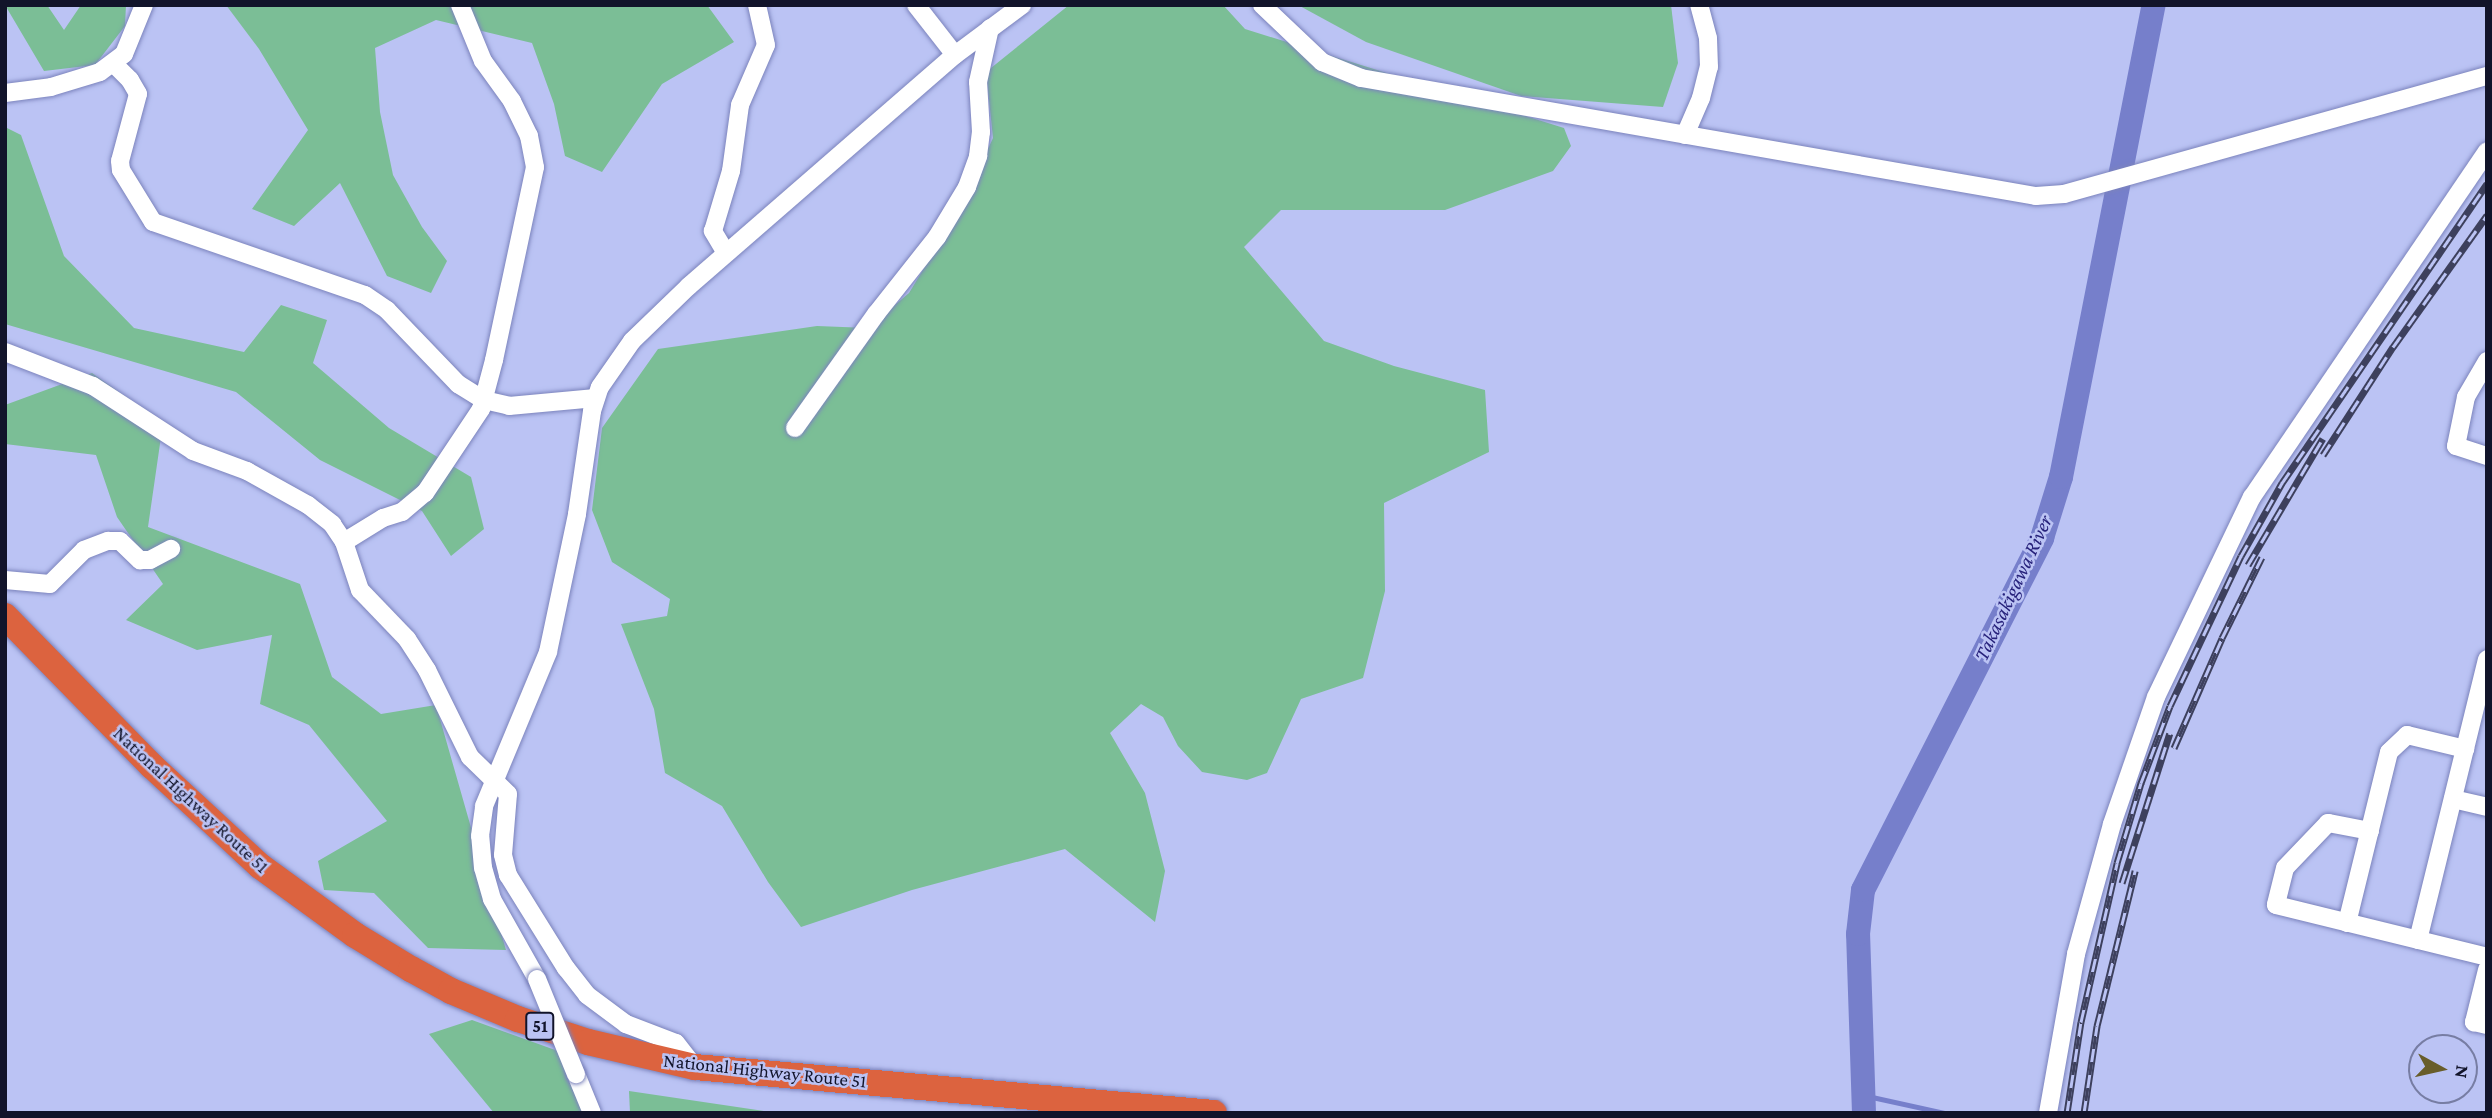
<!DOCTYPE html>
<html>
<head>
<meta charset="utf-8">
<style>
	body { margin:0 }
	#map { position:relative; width:2492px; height:1118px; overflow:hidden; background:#bbc3f4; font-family:"Crimson Pro",serif }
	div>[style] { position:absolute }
	.green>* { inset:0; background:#7bbe96 }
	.stream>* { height:4.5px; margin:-2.25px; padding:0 2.25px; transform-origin:2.25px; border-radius:2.25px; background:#767fcb }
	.river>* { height:24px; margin:-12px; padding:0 12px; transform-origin:12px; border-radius:12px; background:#767fcb }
	.roads { filter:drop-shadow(0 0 2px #7b83bc) drop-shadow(0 0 2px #7b83bc) }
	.minor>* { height:18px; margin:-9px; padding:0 9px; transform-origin:9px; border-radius:9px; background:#fff }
	.highway>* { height:26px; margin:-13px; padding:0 13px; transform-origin:13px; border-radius:13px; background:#dc633f }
	.rail>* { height:7px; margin-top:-3.5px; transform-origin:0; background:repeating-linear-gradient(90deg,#bbc3f4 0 13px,#3d405d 0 26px); box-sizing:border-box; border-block:2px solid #3d405d }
	.bridges { filter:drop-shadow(0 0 2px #7b83bc) drop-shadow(0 0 2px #7b83bc) }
	.minor-bridge>* { height:18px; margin:-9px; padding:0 9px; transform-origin:9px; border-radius:9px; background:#fff }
	span { translate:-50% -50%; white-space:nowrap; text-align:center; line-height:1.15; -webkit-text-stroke:5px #bbc3f4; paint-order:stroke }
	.shield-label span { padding:2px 5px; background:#bbc3f4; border:2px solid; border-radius:5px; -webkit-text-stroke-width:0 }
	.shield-label { font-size:18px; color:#12142a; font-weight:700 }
	.street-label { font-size:19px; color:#12142a }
	.water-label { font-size:21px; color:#27227b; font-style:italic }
	.frame { position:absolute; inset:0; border:7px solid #12142a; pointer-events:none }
	.north { position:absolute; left:2408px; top:1034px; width:70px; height:70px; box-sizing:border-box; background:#bbc3f4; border:2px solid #777da3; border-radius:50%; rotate:98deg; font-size:19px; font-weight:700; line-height:28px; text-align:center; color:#12142a }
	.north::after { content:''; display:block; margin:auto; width:24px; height:32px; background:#685d2a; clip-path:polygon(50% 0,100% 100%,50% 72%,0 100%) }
</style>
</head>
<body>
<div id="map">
	<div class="green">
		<div style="clip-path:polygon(5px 5px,47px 5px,64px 30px,81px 5px,126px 5px,125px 26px,95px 65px,44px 71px)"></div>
		<div style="clip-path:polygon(226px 5px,707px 5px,734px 42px,662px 84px,602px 172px,565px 156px,554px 104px,532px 43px,436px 20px,375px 48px,380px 112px,393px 175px,422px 227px,447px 261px,431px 293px,387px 276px,340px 183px,294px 226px,252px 209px,308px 130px,259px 49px)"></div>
		<div style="clip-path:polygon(1069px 5px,1223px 5px,1245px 29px,1564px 128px,1571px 146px,1553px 171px,1445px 210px,1281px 210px,1244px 247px,1324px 341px,1394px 366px,1485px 390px,1489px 452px,1384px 503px,1385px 591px,1363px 678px,1301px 699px,1267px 773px,1247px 780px,1202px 772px,1178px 746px,1163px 717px,1141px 704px,1110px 733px,1145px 793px,1165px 871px,1155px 922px,1065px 849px,912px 890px,801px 927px,768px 882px,722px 806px,665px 773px,654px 709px,621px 624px,667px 616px,670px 599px,612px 562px,592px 510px,602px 428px,658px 349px,817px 326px,868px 328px,909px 293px,961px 207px,993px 138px,986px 72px)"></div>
		<div style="clip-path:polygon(1298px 5px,1671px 5px,1678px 63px,1663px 107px,1521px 96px,1366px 42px)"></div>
		<div style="clip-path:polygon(5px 127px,21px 135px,64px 256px,134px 328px,244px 352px,281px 305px,327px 320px,313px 363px,389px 428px,471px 477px,484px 529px,451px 556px,422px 511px,320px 460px,236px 392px,5px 324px)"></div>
		<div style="clip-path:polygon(92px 373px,163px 423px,148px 527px,300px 584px,332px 677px,381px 714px,436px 705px,506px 950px,428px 948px,374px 893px,324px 890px,318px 861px,387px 821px,309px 725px,260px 704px,272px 635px,197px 650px,126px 620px,163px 584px,117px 517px,96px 455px,5px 444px,5px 405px)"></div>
		<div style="clip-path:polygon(472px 1020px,569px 1055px,587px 1113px,494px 1113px,429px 1034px)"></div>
		<div style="clip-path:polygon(629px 1091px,778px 1113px,630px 1113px)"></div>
	</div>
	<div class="stream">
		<div style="left:1863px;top:1095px;width:84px;rotate:12.4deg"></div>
	</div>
	<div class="river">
		<div style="left:1864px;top:1113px;width:179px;rotate:-91.9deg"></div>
		<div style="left:1858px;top:934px;width:44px;rotate:-83.5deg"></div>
		<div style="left:1863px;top:890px;width:395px;rotate:-63deg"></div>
		<div style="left:2042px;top:538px;width:64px;rotate:-72.7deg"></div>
		<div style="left:2061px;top:477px;width:481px;rotate:-78.9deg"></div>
	</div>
	<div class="roads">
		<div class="minor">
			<div style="left:916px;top:5px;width:63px;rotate:52deg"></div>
			<div style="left:1262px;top:5px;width:83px;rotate:43.5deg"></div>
			<div style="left:1322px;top:62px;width:42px;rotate:22.3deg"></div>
			<div style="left:1361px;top:78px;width:685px;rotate:9.92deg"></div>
			<div style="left:2036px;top:196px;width:28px;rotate:-4deg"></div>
			<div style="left:2064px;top:194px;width:439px;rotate:-15.6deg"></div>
			<div style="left:113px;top:63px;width:24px;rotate:45deg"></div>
			<div style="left:130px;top:80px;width:16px;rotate:60deg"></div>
			<div style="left:138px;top:94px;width:69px;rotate:105deg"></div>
			<div style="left:120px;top:161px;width:9px;rotate:84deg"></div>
			<div style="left:121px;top:170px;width:61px;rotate:58.4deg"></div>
			<div style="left:153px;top:222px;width:224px;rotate:19deg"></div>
			<div style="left:365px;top:295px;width:27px;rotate:34deg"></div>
			<div style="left:387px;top:310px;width:103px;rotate:46.2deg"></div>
			<div style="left:458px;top:384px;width:31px;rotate:32deg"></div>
			<div style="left:484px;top:400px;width:26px;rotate:13deg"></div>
			<div style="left:509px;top:406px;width:87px;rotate:-5.3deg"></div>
			<div style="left:5px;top:93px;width:46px;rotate:-7.4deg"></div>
			<div style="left:51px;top:87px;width:51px;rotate:-17deg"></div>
			<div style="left:100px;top:72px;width:30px;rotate:-37deg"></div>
			<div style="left:124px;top:54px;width:53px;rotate:-67.8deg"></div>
			<div style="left:1685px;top:135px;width:40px;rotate:-66.6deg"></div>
			<div style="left:1701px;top:98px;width:32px;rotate:-76deg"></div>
			<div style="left:1709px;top:67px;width:29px;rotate:-92deg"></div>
			<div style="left:1708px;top:38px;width:34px;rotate:-105deg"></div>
			<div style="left:726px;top:253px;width:26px;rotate:-121deg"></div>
			<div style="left:713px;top:231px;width:63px;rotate:-73.3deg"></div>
			<div style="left:731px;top:171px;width:67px;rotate:-82.2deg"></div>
			<div style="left:740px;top:105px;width:65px;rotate:-66.6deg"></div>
			<div style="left:766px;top:45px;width:41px;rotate:-102.7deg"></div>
			<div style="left:5px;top:352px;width:94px;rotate:21.1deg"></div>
			<div style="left:93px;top:386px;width:119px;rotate:33deg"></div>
			<div style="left:193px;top:451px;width:58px;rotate:20.3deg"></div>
			<div style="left:247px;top:471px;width:70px;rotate:29.1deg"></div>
			<div style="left:308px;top:505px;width:31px;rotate:38deg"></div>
			<div style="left:332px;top:524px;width:22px;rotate:56deg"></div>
			<div style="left:344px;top:542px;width:51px;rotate:71.6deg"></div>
			<div style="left:360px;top:590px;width:68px;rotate:46.2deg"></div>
			<div style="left:407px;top:639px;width:37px;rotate:57deg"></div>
			<div style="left:427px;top:670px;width:97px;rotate:63.7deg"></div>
			<div style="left:470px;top:757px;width:53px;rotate:44.2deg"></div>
			<div style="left:508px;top:794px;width:61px;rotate:94.7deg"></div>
			<div style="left:503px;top:855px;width:21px;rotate:76deg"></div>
			<div style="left:508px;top:875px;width:110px;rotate:58.1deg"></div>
			<div style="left:566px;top:968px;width:34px;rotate:52deg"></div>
			<div style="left:587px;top:995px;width:49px;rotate:36.6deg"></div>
			<div style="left:626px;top:1024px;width:53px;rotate:20.8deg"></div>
			<div style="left:676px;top:1043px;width:31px;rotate:52deg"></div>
			<div style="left:2487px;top:361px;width:42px;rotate:120.3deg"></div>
			<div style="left:2466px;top:397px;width:50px;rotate:101.5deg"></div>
			<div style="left:2456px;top:446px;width:33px;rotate:18deg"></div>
			<div style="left:795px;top:428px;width:140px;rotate:-54.6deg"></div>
			<div style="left:876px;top:314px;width:98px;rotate:-51.6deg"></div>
			<div style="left:937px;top:237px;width:58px;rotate:-59deg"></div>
			<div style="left:967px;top:187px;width:33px;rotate:-70deg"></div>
			<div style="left:978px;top:156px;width:24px;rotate:-83deg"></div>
			<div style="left:981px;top:132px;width:50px;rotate:-93.4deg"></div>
			<div style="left:978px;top:82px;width:55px;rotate:-77.5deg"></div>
			<div style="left:344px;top:542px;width:46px;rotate:-31.6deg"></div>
			<div style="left:383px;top:518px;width:20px;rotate:-18deg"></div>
			<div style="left:402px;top:512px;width:30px;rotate:-40deg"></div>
			<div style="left:425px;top:493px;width:101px;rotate:-56.3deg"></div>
			<div style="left:481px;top:409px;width:51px;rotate:-75.1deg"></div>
			<div style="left:494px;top:360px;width:197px;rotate:-78deg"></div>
			<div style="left:535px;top:167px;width:32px;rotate:-101deg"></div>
			<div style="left:529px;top:136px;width:39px;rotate:-116deg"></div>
			<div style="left:512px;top:101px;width:49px;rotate:-125.9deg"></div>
			<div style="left:483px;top:61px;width:61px;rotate:-112.3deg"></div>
			<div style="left:5px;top:580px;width:45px;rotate:5.1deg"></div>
			<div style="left:50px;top:584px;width:48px;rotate:-45deg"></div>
			<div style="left:84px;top:550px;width:26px;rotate:-21deg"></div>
			<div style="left:108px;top:541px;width:12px"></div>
			<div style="left:120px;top:541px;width:28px;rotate:44deg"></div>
			<div style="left:140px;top:560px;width:10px"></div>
			<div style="left:150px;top:560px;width:24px;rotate:-28deg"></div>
			<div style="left:2453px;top:799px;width:35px;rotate:13deg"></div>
			<div style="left:2370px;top:831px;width:43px;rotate:-169.2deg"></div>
			<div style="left:2328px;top:823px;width:62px;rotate:133.7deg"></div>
			<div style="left:2285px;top:868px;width:38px;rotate:104deg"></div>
			<div style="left:2276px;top:905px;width:217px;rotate:13.8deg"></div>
			<div style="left:2347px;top:923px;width:176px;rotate:-76.2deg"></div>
			<div style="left:2389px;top:752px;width:25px;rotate:-43deg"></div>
			<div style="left:2407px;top:735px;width:60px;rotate:13.6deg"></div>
			<div style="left:2418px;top:940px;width:289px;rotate:-76.2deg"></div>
			<div style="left:2487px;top:970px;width:54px;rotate:104deg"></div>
			<div style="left:2474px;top:1022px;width:13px;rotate:13deg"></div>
			<div style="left:537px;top:979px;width:92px;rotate:-119.4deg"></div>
			<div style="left:492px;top:899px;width:32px;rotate:-106deg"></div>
			<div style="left:483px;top:868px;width:32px;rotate:-95deg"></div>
			<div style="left:480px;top:836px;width:30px;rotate:-82deg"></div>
			<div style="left:484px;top:806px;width:167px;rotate:-67.4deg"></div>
			<div style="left:548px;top:652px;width:141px;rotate:-78.1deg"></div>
			<div style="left:577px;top:514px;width:104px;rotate:-81.7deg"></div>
			<div style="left:592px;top:411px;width:25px;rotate:-72deg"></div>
			<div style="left:600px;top:387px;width:56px;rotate:-55.2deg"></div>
			<div style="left:632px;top:341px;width:79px;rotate:-44deg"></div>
			<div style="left:689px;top:286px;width:352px;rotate:-41deg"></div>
			<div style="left:955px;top:55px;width:84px;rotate:-36.7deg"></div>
			<div style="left:576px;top:1074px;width:42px;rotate:67.7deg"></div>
			<div style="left:2048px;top:1113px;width:161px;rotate:-80deg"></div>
			<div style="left:2076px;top:954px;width:135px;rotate:-74.5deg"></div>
			<div style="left:2112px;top:824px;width:134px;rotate:-70.9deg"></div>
			<div style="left:2156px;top:697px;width:222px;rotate:-64.4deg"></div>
			<div style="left:2252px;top:497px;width:418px;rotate:-55.8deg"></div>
		</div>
		<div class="highway">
			<div style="left:5px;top:616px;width:210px;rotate:45.6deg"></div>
			<div style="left:152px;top:766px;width:147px;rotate:42.8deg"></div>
			<div style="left:260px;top:866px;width:117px;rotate:36deg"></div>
			<div style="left:355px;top:935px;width:66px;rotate:31.3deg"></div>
			<div style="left:411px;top:969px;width:46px;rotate:28.8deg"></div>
			<div style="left:451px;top:991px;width:73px;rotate:22.7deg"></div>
			<div style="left:518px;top:1019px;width:74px;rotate:18.2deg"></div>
			<div style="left:588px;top:1042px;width:110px;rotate:13.2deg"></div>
			<div style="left:695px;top:1067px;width:521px;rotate:5.07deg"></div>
		</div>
	</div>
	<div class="rail">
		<div style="left:2323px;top:455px;width:129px;rotate:-57.1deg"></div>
		<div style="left:2393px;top:347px;width:162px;rotate:-54.5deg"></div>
		<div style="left:2248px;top:565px;width:147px;rotate:-59.4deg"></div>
		<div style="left:2174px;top:748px;width:120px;rotate:-66.4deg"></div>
		<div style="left:2222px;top:638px;width:90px;rotate:-63.7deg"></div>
		<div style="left:2122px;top:883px;width:157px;rotate:-72.3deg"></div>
		<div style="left:2067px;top:1113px;width:92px;rotate:-81.3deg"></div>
		<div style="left:2081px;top:1022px;width:163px;rotate:-77.2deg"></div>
		<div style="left:2117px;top:863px;width:84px;rotate:-73.3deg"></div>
		<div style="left:2141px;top:783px;width:82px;rotate:-69.4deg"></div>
		<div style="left:2170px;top:706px;width:166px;rotate:-64.7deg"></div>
		<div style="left:2241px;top:556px;width:84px;rotate:-60.7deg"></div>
		<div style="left:2282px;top:483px;width:363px;rotate:-55.6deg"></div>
		<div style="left:2084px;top:1113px;width:88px;rotate:-81.5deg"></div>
		<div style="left:2097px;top:1026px;width:160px;rotate:-76.2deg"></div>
	</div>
	<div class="bridges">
		<div class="minor-bridge">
			<div style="left:537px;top:979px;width:103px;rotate:67.7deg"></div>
		</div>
	</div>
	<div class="shield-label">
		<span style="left:540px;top:1026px">51</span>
	</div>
	<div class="street-label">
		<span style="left:191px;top:800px;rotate:43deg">National Highway Route 51</span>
		<span style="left:765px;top:1071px;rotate:6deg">National Highway Route 51</span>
	</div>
	<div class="water-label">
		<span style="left:2013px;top:588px;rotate:-65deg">Takasakigawa River</span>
	</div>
	<div class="frame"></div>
	<div class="north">N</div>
</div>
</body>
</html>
